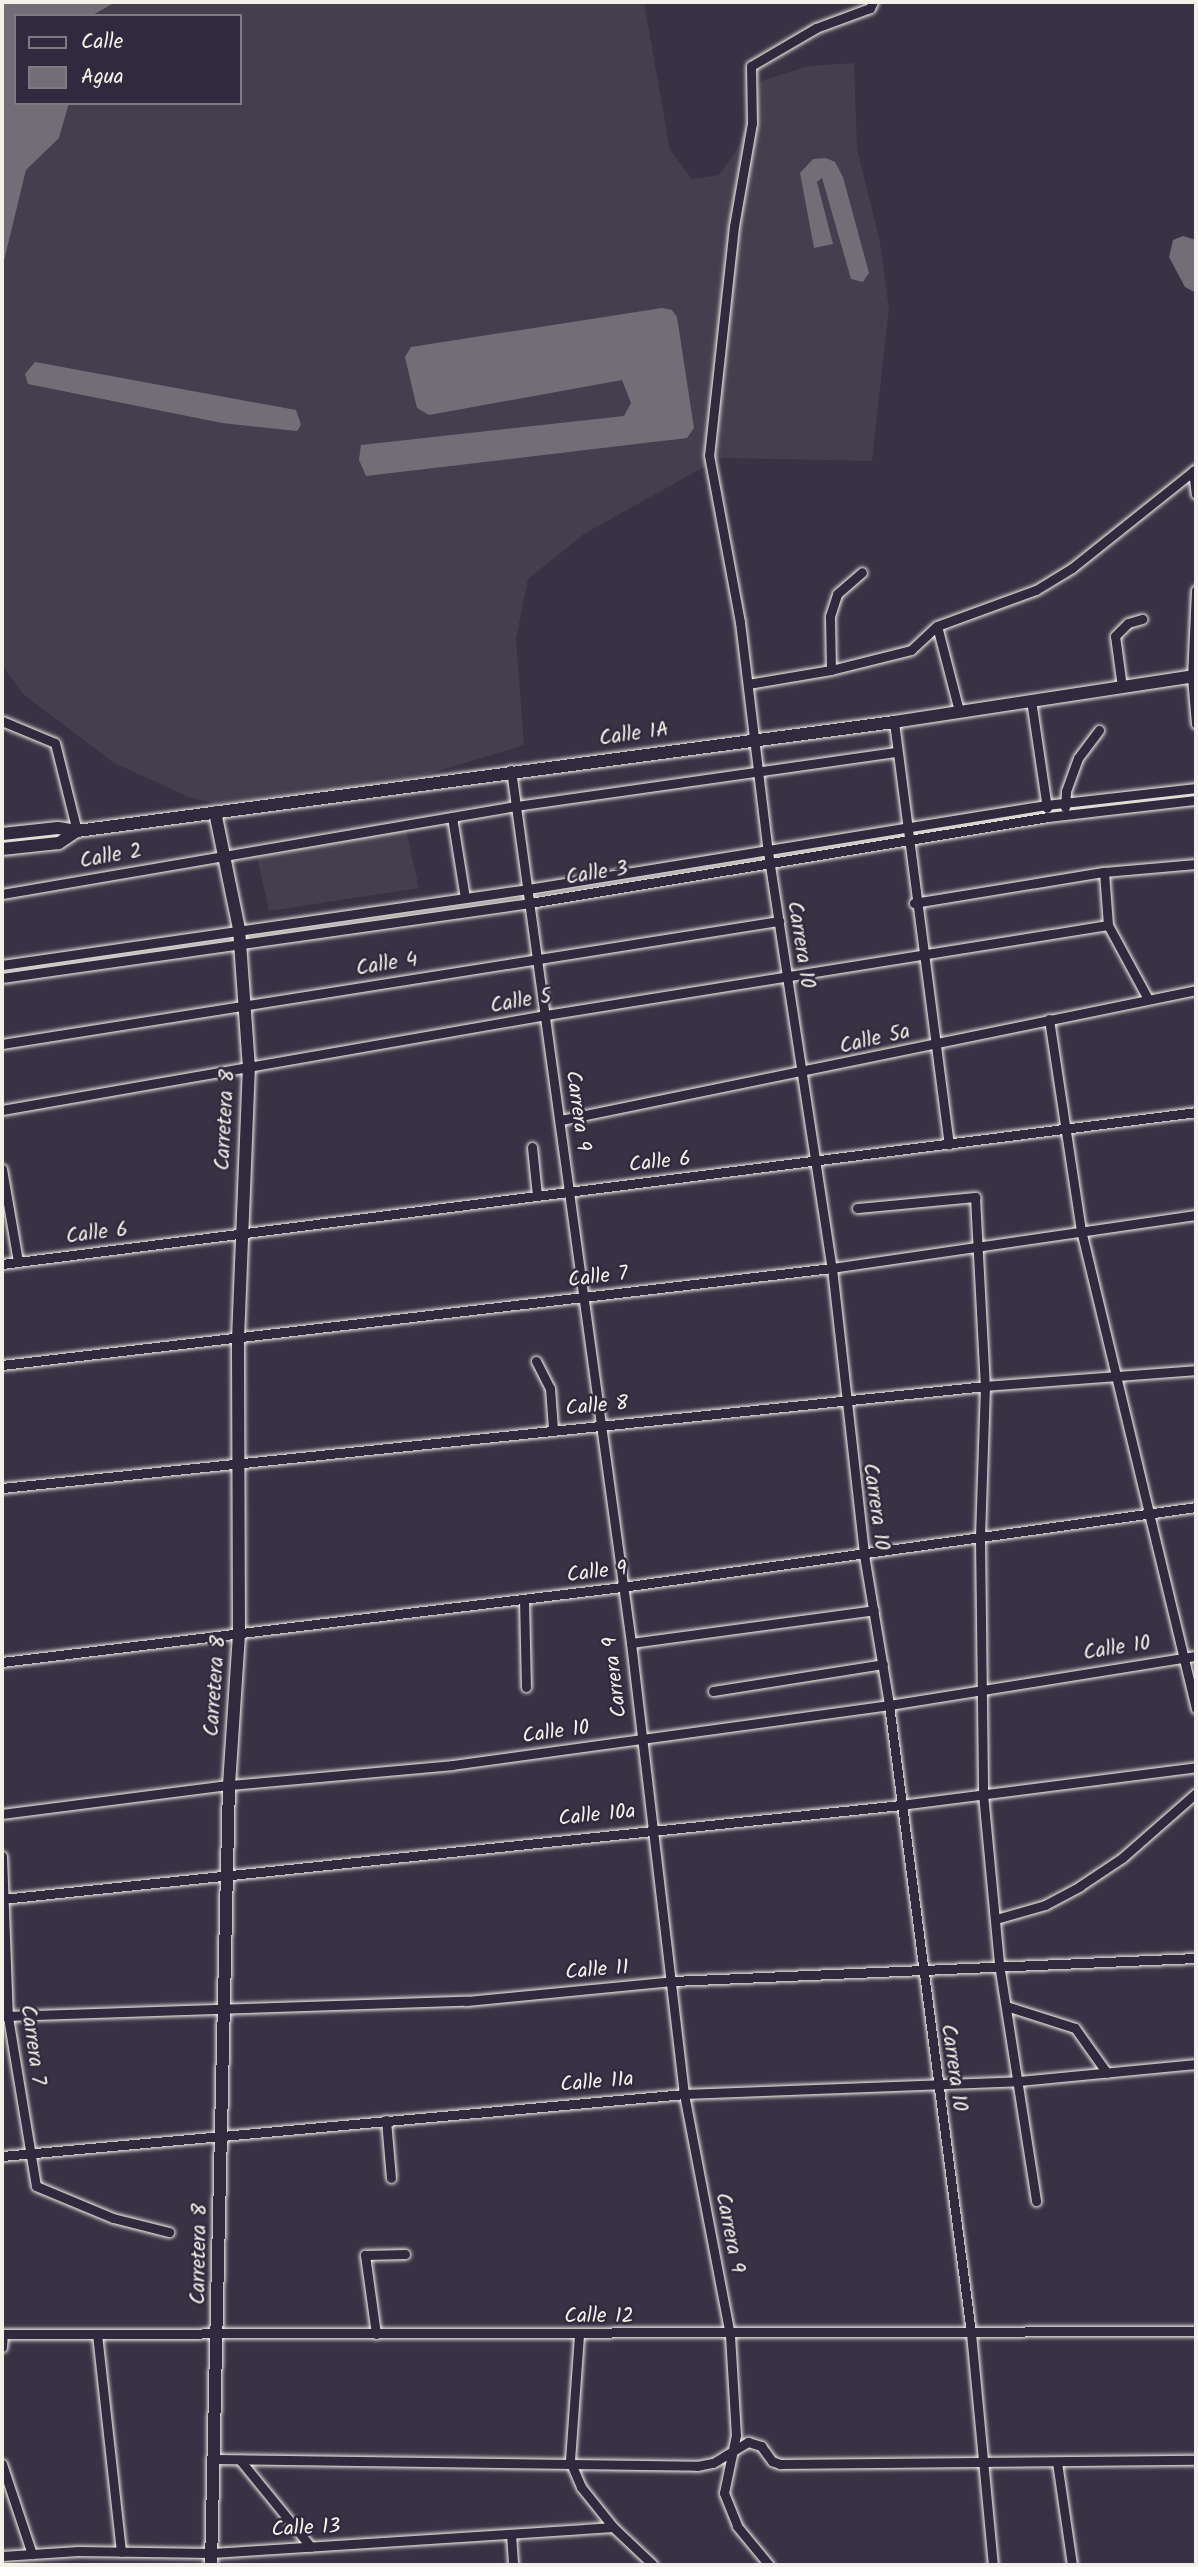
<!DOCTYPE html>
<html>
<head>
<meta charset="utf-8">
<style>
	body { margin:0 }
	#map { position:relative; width:1198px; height:2567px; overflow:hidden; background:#373244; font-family:Kalam,sans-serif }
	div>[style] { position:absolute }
	.built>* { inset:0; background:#433f4e }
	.water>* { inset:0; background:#726e77 }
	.roads { filter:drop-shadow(0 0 2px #f4f1e8) drop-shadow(0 0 2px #f4f1e8) }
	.street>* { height:9px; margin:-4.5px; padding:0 4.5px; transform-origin:4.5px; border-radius:4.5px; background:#2f2a3d }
	.secondary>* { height:12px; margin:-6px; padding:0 6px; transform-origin:6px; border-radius:6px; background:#2f2a3d }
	span { translate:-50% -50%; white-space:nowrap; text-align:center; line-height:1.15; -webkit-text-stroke:5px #2f2a3d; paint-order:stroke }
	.street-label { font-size:21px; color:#f4f1e8 }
	.frame { position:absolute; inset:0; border:4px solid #f4f1e8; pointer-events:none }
	.legend { position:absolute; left:14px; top:14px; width:228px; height:91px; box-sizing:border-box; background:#2f2a3d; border:2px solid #7e7a81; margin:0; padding:9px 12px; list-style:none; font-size:21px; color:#f4f1e8 }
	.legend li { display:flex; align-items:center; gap:14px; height:35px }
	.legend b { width:35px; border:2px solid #7e7a81 }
</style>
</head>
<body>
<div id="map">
	<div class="built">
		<div style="clip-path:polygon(116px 2px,644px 2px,670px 150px,692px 179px,719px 175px,738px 148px,761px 81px,808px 66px,854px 63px,857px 148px,880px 242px,889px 309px,872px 461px,720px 458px,584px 534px,528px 579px,516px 639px,524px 745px,429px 774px,354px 788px,214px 803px,191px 798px,114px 763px,23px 694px,2px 665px,2px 269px,26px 170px,59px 138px,69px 103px,240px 103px,240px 16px,91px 16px)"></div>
		<div style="clip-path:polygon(406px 829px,419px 888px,269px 911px,257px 857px)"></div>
	</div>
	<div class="water">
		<div style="clip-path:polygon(2px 2px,116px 2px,91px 16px,16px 16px,16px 103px,69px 103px,59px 138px,26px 170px,2px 269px)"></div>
		<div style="clip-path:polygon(826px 158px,835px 162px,843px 177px,869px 273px,863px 282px,851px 279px,822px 178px,817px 182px,833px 244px,814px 248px,800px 173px,813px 159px)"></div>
		<div style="clip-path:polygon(1183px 236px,1196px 240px,1196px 293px,1185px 287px,1169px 257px,1173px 240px)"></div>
		<div style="clip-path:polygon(662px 308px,672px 310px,677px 317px,694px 428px,687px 438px,366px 476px,359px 460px,361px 445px,624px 416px,631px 403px,622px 380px,429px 415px,417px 408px,405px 357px,411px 347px)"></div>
		<div style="clip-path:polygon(35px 362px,296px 410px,301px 425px,297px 431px,222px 423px,28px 384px,25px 374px)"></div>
	</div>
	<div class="roads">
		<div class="street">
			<div style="left:873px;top:2px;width:7px;rotate:117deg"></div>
			<div style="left:870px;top:8px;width:58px;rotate:159.7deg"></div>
			<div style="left:816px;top:28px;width:75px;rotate:149.7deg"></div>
			<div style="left:751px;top:66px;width:57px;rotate:89deg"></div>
			<div style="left:752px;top:123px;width:105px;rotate:99.9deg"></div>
			<div style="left:734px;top:226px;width:230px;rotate:96.2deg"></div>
			<div style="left:709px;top:455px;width:170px;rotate:79.5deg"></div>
			<div style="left:740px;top:622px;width:232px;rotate:83.1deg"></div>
			<div style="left:768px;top:852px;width:421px;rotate:81.3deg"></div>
			<div style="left:832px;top:1268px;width:289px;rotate:83.6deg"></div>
			<div style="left:864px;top:1555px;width:152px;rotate:80.5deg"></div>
			<div style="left:889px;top:1705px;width:633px;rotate:82.56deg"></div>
			<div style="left:971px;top:2333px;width:233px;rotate:84.6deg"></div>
			<div style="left:1193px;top:471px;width:23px;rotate:83deg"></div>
			<div style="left:1196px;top:590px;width:87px;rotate:92.6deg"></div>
			<div style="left:1192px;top:677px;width:47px;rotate:85.1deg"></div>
			<div style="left:937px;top:626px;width:88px;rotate:75.5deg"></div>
			<div style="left:831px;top:670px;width:54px;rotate:-91.1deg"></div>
			<div style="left:830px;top:616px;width:23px;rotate:-72deg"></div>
			<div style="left:837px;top:594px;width:33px;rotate:-41deg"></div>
			<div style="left:748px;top:684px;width:84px;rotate:-9.6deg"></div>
			<div style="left:831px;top:670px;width:82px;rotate:-14deg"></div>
			<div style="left:911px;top:650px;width:35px;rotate:-43deg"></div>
			<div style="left:937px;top:626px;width:105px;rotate:-20deg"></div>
			<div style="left:1036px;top:590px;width:42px;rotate:-31.4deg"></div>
			<div style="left:1072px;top:568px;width:159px;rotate:-38.6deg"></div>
			<div style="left:1122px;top:687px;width:51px;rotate:-97.8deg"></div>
			<div style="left:1115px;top:636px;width:18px;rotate:-45deg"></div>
			<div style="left:1128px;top:623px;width:15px;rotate:-16deg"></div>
			<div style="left:1031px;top:700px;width:109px;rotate:81.6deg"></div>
			<div style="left:2px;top:721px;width:57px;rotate:22.5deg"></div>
			<div style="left:55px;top:743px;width:91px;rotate:76deg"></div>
			<div style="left:894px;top:722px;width:426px;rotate:82.6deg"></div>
			<div style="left:511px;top:770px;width:881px;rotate:82.17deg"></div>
			<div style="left:631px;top:1643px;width:454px;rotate:83.3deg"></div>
			<div style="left:684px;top:2094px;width:245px;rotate:79.2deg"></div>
			<div style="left:730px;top:2335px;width:100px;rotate:86.6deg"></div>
			<div style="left:736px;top:2435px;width:59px;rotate:101.7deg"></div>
			<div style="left:724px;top:2493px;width:35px;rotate:68deg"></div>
			<div style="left:737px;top:2526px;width:50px;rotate:50.6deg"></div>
			<div style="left:1065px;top:807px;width:16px;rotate:-86deg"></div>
			<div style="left:1066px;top:791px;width:35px;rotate:-70deg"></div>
			<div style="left:1078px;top:758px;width:35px;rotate:-53deg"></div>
			<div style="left:452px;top:817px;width:82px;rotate:80.9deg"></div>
			<div style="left:2px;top:894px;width:521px;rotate:-9.72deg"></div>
			<div style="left:516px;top:806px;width:384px;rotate:-8.1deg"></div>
			<div style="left:914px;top:903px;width:193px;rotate:-9.3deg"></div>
			<div style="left:1104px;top:872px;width:92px;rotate:-5deg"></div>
			<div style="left:1108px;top:925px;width:84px;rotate:61.6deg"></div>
			<div style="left:2px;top:965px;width:531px;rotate:-8.22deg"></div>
			<div style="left:528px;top:889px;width:525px;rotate:-9.21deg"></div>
			<div style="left:1046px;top:805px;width:151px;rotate:-6.5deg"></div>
			<div style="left:2px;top:978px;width:533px;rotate:-8.08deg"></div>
			<div style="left:530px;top:903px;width:525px;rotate:-9.43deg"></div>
			<div style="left:1048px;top:817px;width:149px;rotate:-6.6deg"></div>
			<div style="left:1049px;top:1019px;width:213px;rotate:81.4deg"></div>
			<div style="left:1081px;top:1230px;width:492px;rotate:76.5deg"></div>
			<div style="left:2px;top:1044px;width:787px;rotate:-9deg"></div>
			<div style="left:2px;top:1110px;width:552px;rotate:-9.91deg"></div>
			<div style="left:546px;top:1015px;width:569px;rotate:-9.1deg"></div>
			<div style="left:1108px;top:925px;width:53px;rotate:-94.3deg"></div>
			<div style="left:561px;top:1120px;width:648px;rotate:-11.57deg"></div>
			<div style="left:532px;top:1147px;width:48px;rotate:84.1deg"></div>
			<div style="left:2px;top:1169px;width:94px;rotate:80.2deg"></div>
			<div style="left:857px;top:1208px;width:119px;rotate:-5.3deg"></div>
			<div style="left:975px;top:1197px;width:189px;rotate:87deg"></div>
			<div style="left:985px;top:1386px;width:152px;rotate:91.9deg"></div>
			<div style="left:980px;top:1538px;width:256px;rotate:89.3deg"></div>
			<div style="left:983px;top:1794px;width:171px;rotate:84.6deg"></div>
			<div style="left:999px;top:1964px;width:240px;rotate:81.1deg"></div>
			<div style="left:2px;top:1264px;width:1204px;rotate:-7.25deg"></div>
			<div style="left:536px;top:1361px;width:30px;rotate:63deg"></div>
			<div style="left:550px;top:1388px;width:41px;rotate:85.8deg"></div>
			<div style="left:2px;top:1365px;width:836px;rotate:-6.67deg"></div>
			<div style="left:832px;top:1268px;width:368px;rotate:-8.3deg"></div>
			<div style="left:2px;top:1488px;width:988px;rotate:-5.92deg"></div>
			<div style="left:985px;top:1386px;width:212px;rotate:-4.3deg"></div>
			<div style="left:524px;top:1600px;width:87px;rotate:88.7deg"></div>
			<div style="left:631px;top:1643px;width:245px;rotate:-7.7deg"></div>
			<div style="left:2px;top:1662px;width:625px;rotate:-6.9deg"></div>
			<div style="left:622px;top:1587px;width:580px;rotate:-7.93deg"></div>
			<div style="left:713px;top:1691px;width:172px;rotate:-9deg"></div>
			<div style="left:2px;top:1814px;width:229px;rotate:-7.3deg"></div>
			<div style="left:229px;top:1785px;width:224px;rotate:-5.1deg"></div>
			<div style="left:452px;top:1765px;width:441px;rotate:-7.8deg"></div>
			<div style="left:889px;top:1705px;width:311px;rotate:-9.1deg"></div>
			<div style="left:2px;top:1856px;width:161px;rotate:87.9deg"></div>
			<div style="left:8px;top:2017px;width:171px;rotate:80.6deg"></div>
			<div style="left:36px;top:2186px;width:83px;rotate:22.6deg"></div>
			<div style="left:113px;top:2218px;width:58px;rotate:14deg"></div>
			<div style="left:2px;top:1899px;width:904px;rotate:-5.97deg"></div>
			<div style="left:901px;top:1805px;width:297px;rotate:-7.3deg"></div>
			<div style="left:996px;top:1919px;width:51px;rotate:-15.9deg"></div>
			<div style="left:1045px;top:1905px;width:40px;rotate:-28deg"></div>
			<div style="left:1080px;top:1886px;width:50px;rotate:-33.7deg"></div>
			<div style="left:1122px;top:1858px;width:98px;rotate:-41.3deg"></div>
			<div style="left:1006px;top:2006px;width:72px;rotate:17.7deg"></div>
			<div style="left:1075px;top:2028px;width:55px;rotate:54.6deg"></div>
			<div style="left:2px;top:2016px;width:464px;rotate:-1.9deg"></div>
			<div style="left:466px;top:2001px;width:208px;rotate:-5.5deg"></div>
			<div style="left:673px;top:1981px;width:524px;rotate:-2.52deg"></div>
			<div style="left:386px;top:2120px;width:58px;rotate:85.1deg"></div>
			<div style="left:2px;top:2156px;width:685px;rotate:-5.19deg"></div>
			<div style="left:684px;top:2094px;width:335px;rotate:-2.2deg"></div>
			<div style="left:1019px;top:2081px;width:178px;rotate:-5.5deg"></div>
			<div style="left:2px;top:2334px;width:1194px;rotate:-0.14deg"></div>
			<div style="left:97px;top:2334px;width:219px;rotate:83.7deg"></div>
			<div style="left:376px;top:2334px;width:80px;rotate:-97.9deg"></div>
			<div style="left:365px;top:2255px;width:40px;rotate:-1.4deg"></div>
			<div style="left:579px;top:2335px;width:126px;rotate:94.1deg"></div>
			<div style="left:570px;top:2461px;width:28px;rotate:67deg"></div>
			<div style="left:581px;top:2487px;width:51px;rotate:51.3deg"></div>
			<div style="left:613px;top:2527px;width:55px;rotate:43.5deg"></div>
			<div style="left:2px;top:2347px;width:13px;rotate:-86deg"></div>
			<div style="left:215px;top:2459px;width:482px;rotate:0.8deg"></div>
			<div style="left:697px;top:2466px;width:16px;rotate:-11deg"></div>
			<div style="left:713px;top:2463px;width:41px;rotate:-31deg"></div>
			<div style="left:748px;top:2442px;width:14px;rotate:17deg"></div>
			<div style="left:761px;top:2446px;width:19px;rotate:54deg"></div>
			<div style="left:772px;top:2461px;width:9px;rotate:21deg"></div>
			<div style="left:780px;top:2464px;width:416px;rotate:-0.6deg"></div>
			<div style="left:240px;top:2460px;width:112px;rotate:50.8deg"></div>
			<div style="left:1057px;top:2462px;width:104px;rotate:81.7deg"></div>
			<div style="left:2px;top:2464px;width:95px;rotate:71.6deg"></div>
			<div style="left:511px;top:2534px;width:31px;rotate:86deg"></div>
			<div style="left:2px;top:2556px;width:76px;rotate:-3.8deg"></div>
			<div style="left:78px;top:2551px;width:134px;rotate:0.9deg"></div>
			<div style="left:212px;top:2553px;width:402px;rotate:-3.7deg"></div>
		</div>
		<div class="secondary">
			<div style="left:2px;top:834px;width:56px;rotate:-6.1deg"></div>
			<div style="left:58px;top:828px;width:19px;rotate:9deg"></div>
			<div style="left:77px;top:831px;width:824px;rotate:-7.6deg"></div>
			<div style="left:894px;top:722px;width:305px;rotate:-8.7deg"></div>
			<div style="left:2px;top:849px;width:57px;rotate:-6deg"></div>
			<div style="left:59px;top:843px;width:22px;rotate:-34deg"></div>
			<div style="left:211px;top:2565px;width:780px;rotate:-88.68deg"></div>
			<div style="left:229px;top:1785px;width:150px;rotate:-86.2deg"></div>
			<div style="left:239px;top:1635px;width:296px;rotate:-90.2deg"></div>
			<div style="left:238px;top:1339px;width:271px;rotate:-87.7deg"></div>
			<div style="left:249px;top:1068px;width:139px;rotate:-94.1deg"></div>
			<div style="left:239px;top:929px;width:119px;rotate:-101.6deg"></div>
		</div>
	</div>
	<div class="street-label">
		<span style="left:634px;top:735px;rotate:-8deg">Calle 1A</span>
		<span style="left:111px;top:857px;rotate:-10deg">Calle 2</span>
		<span style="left:597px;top:874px;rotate:-9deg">Calle 3</span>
		<span style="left:800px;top:945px;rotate:81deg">Carrera 10</span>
		<span style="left:387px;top:965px;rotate:-9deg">Calle 4</span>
		<span style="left:521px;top:1002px;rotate:-10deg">Calle 5</span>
		<span style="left:875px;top:1040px;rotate:-13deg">Calle 5a</span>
		<span style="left:577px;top:1111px;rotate:82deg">Carrera 9</span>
		<span style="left:226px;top:1120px;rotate:-87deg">Carretera 8</span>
		<span style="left:660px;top:1163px;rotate:-6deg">Calle 6</span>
		<span style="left:97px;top:1234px;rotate:-7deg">Calle 6</span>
		<span style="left:598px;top:1278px;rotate:-7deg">Calle 7</span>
		<span style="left:597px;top:1407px;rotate:-5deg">Calle 8</span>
		<span style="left:875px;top:1507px;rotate:82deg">Carrera 10</span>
		<span style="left:597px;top:1573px;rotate:-7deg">Calle 9</span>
		<span style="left:1117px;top:1649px;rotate:-9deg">Calle 10</span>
		<span style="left:616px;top:1677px;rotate:-97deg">Carrera 9</span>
		<span style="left:216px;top:1686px;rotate:-86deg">Carretera 8</span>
		<span style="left:556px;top:1733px;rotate:-8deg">Calle 10</span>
		<span style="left:597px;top:1816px;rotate:-6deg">Calle 10a</span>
		<span style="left:597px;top:1971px;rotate:-5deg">Calle 11</span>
		<span style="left:32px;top:2045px;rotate:82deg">Carrera 7</span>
		<span style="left:953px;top:2068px;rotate:82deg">Carrera 10</span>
		<span style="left:597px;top:2083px;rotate:-5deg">Calle 11a</span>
		<span style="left:729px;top:2233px;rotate:79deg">Carrera 9</span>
		<span style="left:200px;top:2254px;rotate:-89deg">Carretera 8</span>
		<span style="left:599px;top:2317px">Calle 12</span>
		<span style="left:306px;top:2529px;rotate:-3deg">Calle 13</span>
	</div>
	<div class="frame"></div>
	<ul class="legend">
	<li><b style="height:9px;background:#2f2a3d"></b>Calle</li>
	<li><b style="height:19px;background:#726e77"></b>Agua</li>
	</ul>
</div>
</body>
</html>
